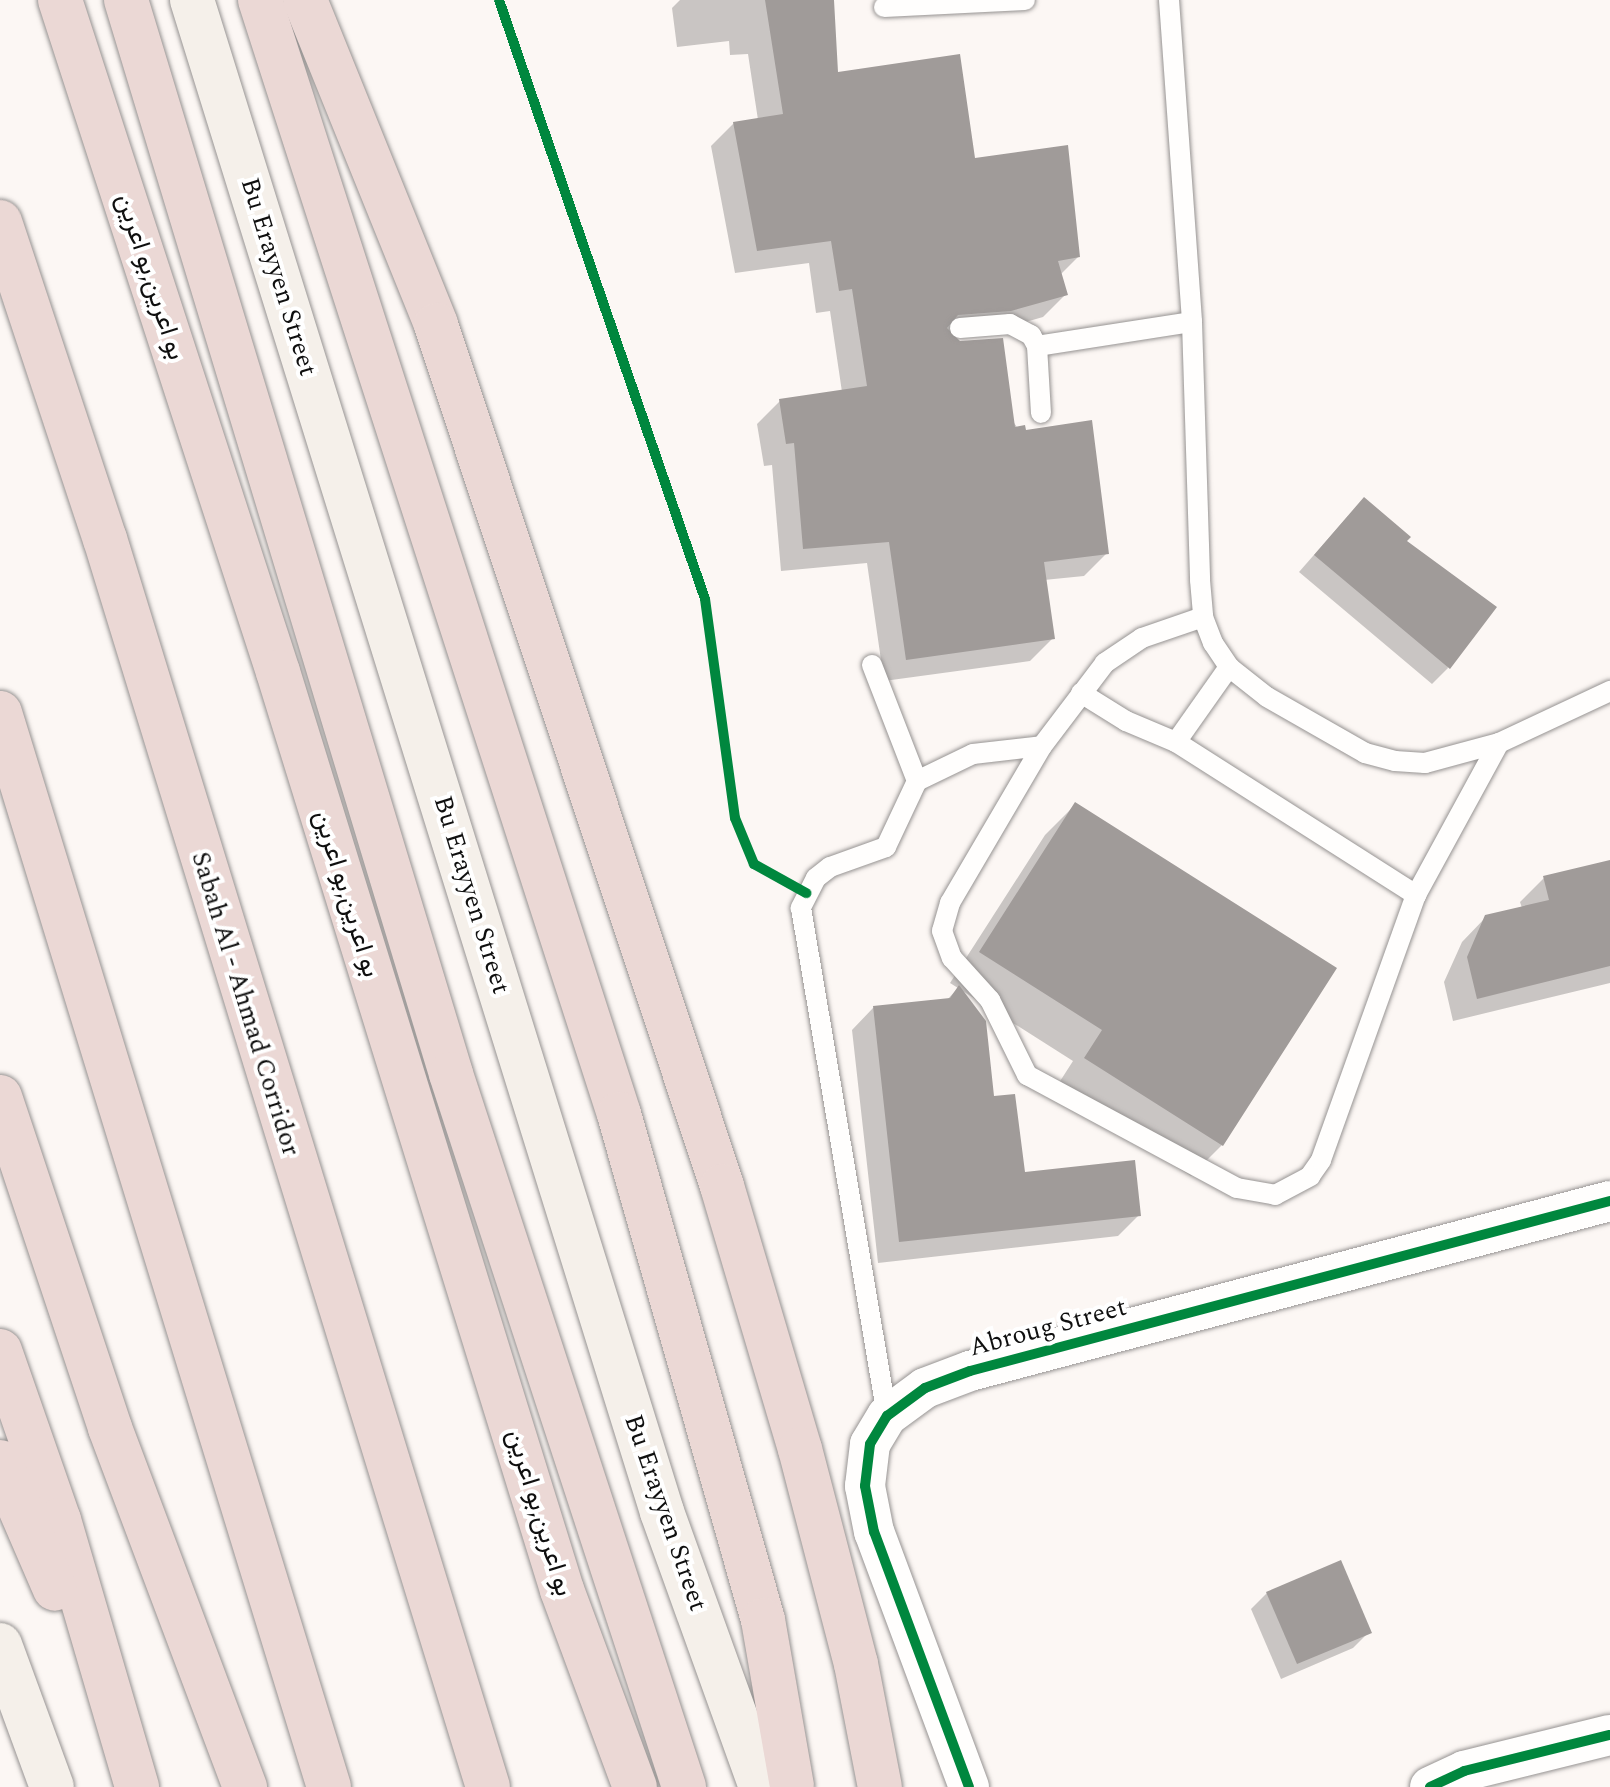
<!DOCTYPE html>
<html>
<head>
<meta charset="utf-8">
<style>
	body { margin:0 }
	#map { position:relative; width:1610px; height:1787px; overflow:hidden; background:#fcf7f4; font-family:Spectral,Vazirmatn,serif }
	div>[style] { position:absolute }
	.shadow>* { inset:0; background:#0003 }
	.building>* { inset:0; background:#a09b99 }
	.roads { filter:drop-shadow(0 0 2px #969392) drop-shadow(0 0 2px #969392) }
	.lane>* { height:20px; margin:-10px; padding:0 10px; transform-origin:10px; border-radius:10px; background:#fffefd }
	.street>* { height:40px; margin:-20px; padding:0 20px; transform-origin:20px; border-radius:20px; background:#fffefd }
	.secondary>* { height:44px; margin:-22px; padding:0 22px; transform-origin:22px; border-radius:22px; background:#f5f0ea }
	.highway>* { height:44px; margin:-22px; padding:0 22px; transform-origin:22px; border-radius:22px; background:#ebd8d5 }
	.cycleway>* { height:10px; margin:-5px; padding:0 5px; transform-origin:5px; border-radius:5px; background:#00873e }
	span { translate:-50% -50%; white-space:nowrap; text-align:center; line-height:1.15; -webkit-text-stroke:8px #fff; paint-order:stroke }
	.street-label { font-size:26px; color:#0f0f0f }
</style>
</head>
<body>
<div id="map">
	<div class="shadow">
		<div style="clip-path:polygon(680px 0,832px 0,836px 74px,974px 160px,1078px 257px,1060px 275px,1065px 295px,1043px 317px,987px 333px,952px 336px,1107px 553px,1084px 576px,1044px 580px,1052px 639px,1030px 661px,884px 681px,867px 563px,781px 571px,772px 465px,764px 466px,757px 424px,780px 401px,842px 392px,830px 311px,816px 313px,809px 263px,735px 273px,711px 146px,734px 123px,758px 120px,748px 54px,730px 55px,729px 41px,677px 47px,672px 8px)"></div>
		<div style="clip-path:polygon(1348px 516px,1404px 542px,1448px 668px,1432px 684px,1299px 572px)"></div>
		<div style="clip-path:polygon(1076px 804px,1222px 1145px,1191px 1176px,1055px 1089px,1073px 1061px,961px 990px,992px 1098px,1023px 1175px,1139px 1215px,1118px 1236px,878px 1263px,852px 1030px,873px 1008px,946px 1001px,958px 988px,950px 983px,1045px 835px)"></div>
		<div style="clip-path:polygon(1610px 862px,1610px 983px,1453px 1021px,1444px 982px,1462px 942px,1486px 917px,1522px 908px,1520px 902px,1544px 878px)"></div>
		<div style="clip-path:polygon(1267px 1593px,1369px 1632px,1353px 1648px,1281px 1679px,1251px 1609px)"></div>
	</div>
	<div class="building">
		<div style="clip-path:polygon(765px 0,834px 0,838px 72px,960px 54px,975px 158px,1068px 145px,1080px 257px,1058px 261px,1068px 295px,1011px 311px,958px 315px,947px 328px,960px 341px,1003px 338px,1015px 427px,1025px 425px,1026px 430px,1092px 420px,1109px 554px,1044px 562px,1055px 639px,906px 660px,889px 542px,803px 549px,794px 443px,786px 444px,779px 399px,867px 386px,852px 289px,839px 291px,831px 241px,757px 251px,733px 122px,783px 114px)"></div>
		<div style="clip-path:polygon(1364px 497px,1411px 537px,1407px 541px,1497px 607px,1450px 669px,1314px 555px)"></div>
		<div style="clip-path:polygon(1075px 802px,1337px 968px,1223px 1146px,1084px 1058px,1102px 1030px,979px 952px)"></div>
		<div style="clip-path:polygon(1610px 860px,1610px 966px,1477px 999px,1467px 957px,1485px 915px,1549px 900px,1543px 876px)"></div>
		<div style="clip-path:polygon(959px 985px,986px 1021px,994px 1096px,1015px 1094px,1025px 1172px,1135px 1160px,1141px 1216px,899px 1242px,873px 1006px,950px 998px)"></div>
		<div style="clip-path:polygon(1341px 1560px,1372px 1633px,1297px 1664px,1266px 1592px)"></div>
	</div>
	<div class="roads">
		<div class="lane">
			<div style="left:1169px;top:0;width:323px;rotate:85.9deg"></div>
			<div style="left:1192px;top:322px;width:258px;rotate:88.2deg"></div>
			<div style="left:1200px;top:580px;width:37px;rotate:85deg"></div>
			<div style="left:1203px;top:617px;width:28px;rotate:69deg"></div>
			<div style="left:1213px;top:643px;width:29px;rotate:56deg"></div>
			<div style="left:1229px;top:667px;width:48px;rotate:38.3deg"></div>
			<div style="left:1267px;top:697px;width:113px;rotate:29.7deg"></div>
			<div style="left:1365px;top:753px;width:31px;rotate:15deg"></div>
			<div style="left:1395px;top:761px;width:30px;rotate:4deg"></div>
			<div style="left:1425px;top:763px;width:77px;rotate:-15.1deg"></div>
			<div style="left:1499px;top:743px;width:123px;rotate:-25.1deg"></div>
			<div style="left:884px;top:7px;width:141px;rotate:-2.8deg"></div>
			<div style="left:960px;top:328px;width:50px;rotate:-4.6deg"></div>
			<div style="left:1010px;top:324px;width:24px;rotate:28deg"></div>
			<div style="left:1031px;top:335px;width:13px;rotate:61deg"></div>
			<div style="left:1037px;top:346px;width:67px;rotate:86.6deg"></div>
			<div style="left:1037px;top:346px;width:157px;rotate:-8.8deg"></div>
			<div style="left:1203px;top:617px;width:65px;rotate:161deg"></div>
			<div style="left:1142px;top:638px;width:45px;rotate:146deg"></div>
			<div style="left:1105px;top:663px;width:104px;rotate:127.2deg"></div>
			<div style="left:1042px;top:746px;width:182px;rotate:120.4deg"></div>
			<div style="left:950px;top:903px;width:29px;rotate:106deg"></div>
			<div style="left:942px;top:931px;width:29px;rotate:70deg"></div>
			<div style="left:952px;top:958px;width:57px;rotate:47.9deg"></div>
			<div style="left:990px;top:1000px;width:84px;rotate:63.7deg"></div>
			<div style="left:1027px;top:1075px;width:238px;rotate:28.3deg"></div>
			<div style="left:1237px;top:1188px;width:39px;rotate:10deg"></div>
			<div style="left:1275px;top:1195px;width:40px;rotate:-28deg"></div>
			<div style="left:1310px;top:1176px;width:19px;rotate:-55deg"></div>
			<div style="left:1321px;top:1160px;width:282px;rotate:-70.3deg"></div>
			<div style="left:1416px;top:895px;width:173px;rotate:-61.4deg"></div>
			<div style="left:872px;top:665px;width:124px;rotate:68.8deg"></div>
			<div style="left:917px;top:781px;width:73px;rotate:115.2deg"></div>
			<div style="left:886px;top:847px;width:59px;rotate:160.3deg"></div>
			<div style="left:830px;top:867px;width:18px;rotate:142deg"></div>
			<div style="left:816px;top:878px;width:34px;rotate:117deg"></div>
			<div style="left:801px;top:908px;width:515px;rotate:80.39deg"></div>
			<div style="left:1081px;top:693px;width:53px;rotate:31.9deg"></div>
			<div style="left:1126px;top:721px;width:54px;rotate:22.8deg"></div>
			<div style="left:1176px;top:742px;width:285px;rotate:32.5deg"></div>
			<div style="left:1176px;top:742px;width:92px;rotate:-54.8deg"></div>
			<div style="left:917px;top:781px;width:62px;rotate:-25.7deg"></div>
			<div style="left:973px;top:754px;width:69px;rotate:-6.6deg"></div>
		</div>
		<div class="street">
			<div style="left:969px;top:1787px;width:272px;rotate:-110.4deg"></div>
			<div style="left:874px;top:1532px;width:47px;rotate:-101.1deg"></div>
			<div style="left:865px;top:1486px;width:42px;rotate:-83.2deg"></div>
			<div style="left:870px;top:1444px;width:33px;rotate:-59deg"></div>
			<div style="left:887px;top:1416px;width:47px;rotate:-36.4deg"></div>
			<div style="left:925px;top:1388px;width:48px;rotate:-20.7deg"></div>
			<div style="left:970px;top:1371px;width:662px;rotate:-14.88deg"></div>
			<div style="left:1430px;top:1787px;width:38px;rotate:-25deg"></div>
			<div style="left:1464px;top:1771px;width:150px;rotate:-13.9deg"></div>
		</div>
		<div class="secondary">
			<div style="left:192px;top:0;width:1583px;rotate:72.73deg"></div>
			<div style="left:662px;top:1512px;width:292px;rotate:70.2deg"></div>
			<div style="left:0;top:1645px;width:151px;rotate:69.9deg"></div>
		</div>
		<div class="highway">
			<div style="left:60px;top:0;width:706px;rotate:72.03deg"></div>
			<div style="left:278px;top:672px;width:961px;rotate:72.81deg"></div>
			<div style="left:562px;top:1590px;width:210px;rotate:69.7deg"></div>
			<div style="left:126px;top:0;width:1122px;rotate:73.16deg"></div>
			<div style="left:451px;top:1074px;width:750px;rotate:71.9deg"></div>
			<div style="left:260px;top:0;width:1170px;rotate:72.14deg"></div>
			<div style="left:619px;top:1114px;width:526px;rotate:74.11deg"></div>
			<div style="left:763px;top:1620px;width:169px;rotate:80.1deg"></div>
			<div style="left:305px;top:0;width:350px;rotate:68deg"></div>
			<div style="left:436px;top:325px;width:907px;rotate:71.62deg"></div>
			<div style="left:722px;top:1186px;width:274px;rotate:73.5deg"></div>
			<div style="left:800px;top:1449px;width:222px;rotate:75.4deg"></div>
			<div style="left:856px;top:1664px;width:125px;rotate:79deg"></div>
			<div style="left:0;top:222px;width:334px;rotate:71.7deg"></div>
			<div style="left:105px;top:539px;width:1305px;rotate:72.94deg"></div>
			<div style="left:0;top:713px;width:1123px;rotate:72.97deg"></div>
			<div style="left:0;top:1097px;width:349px;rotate:71.6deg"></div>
			<div style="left:110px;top:1428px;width:384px;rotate:69.4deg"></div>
			<div style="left:0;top:1351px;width:179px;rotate:70.8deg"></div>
			<div style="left:59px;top:1520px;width:278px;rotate:73.7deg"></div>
			<div style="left:0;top:1462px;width:138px;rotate:66.6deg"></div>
		</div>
	</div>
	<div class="cycleway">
		<div style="left:499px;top:0;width:633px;rotate:71.02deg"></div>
		<div style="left:705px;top:599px;width:221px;rotate:82.2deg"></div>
		<div style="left:735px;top:818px;width:50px;rotate:67.6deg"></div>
		<div style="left:754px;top:864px;width:60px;rotate:29.1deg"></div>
		<div style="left:969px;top:1787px;width:272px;rotate:-110.4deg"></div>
		<div style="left:874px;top:1532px;width:47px;rotate:-101.1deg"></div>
		<div style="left:865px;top:1486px;width:42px;rotate:-83.2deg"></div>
		<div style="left:870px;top:1444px;width:33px;rotate:-59deg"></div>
		<div style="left:887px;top:1416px;width:47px;rotate:-36.4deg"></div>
		<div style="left:925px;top:1388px;width:48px;rotate:-20.7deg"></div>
		<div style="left:970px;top:1371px;width:662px;rotate:-14.88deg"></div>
		<div style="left:1430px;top:1787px;width:38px;rotate:-25deg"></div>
		<div style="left:1464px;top:1771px;width:150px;rotate:-13.9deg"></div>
	</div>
	<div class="street-label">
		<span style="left:150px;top:277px;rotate:72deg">بو اعرين,بو اعرين</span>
		<span style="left:278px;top:277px;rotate:73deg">Bu Erayyen Street</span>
		<span style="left:346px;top:894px;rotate:73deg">بو اعرين,بو اعرين</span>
		<span style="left:471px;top:895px;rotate:73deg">Bu Erayyen Street</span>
		<span style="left:245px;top:1004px;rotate:73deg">Sabah Al - Ahmad Corridor</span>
		<span style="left:1048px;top:1328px;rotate:-15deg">Abroug Street</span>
		<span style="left:539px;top:1513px;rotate:73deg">بو اعرين,بو اعرين</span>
		<span style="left:665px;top:1513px;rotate:71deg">Bu Erayyen Street</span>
	</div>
</div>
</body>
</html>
